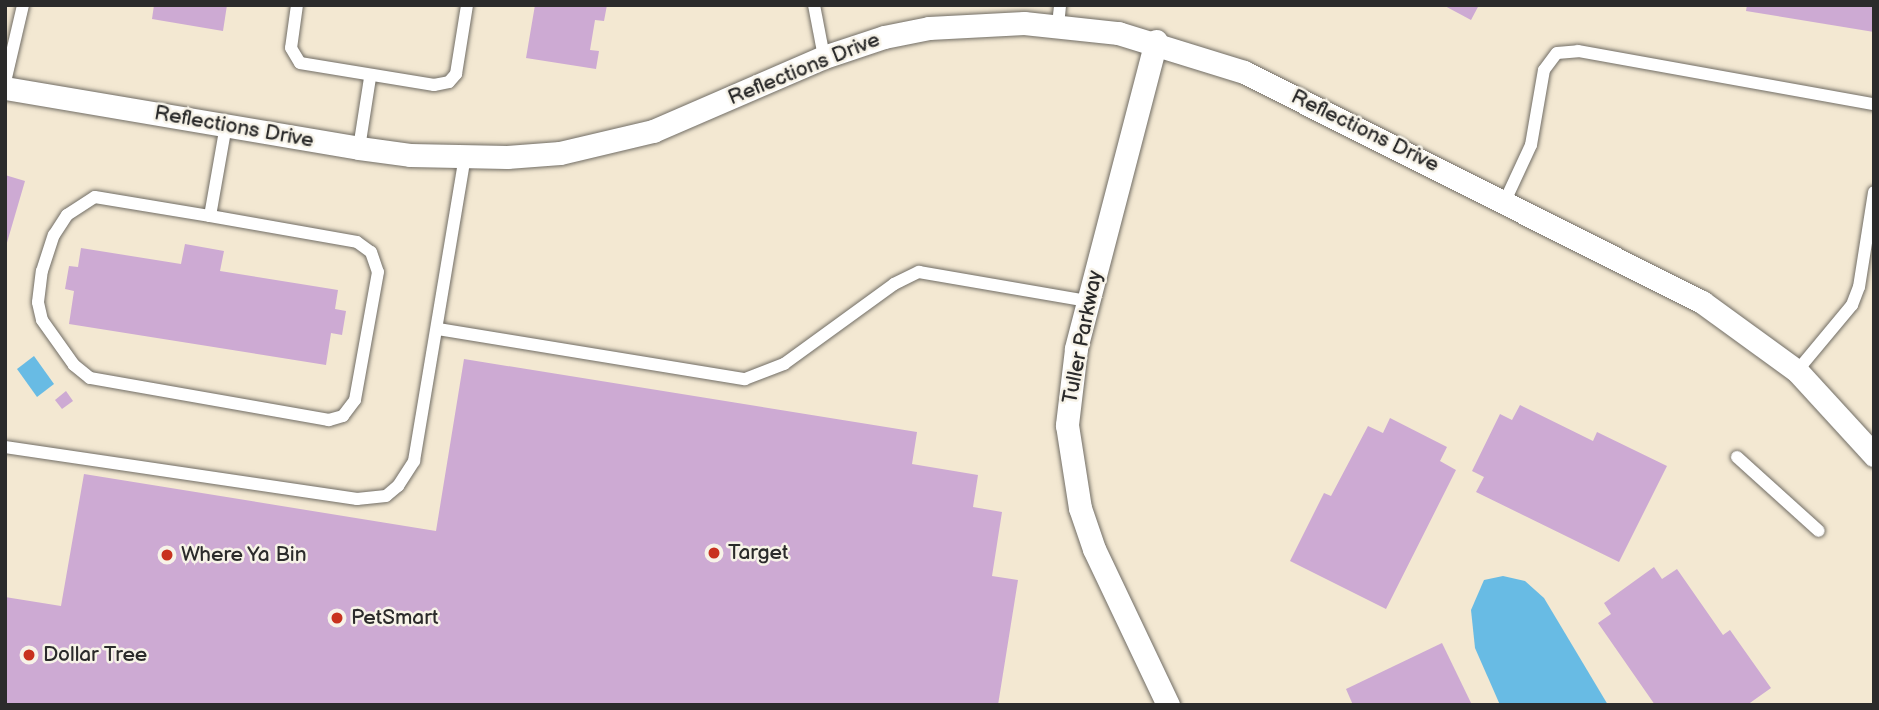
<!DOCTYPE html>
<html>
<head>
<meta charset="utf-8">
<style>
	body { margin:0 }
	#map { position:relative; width:1879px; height:710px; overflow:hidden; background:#f3e8d2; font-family:"Balsamiq Sans",sans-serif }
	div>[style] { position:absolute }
	.water>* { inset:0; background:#68bbe4 }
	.building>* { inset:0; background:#cdaad3 }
	.roads { filter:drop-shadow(0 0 2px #716d65) drop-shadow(0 0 2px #716d65) }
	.service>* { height:12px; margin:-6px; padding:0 6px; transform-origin:6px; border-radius:6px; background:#fff }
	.minor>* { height:23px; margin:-11.5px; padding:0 11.5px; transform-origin:11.5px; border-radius:11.5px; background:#fff }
	.dots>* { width:19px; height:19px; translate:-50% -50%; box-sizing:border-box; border:4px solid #f7f3e8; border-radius:50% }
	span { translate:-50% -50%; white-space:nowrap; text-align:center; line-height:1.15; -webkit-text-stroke:5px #f7f3e8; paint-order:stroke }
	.street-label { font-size:21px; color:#2b2b2b }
	.poi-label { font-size:21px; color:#2b2b2b }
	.left { translate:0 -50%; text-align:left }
	.frame { position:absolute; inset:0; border:7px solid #2b2b2b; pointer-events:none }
</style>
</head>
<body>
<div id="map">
	<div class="water">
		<div style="clip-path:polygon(34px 356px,54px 384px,37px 397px,17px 369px)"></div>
		<div style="clip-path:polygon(1503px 576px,1525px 581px,1544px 598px,1608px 705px,1500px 705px,1475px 648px,1471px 610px,1484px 580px)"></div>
	</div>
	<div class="building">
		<div style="clip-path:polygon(154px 5px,227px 5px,223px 31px,152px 19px)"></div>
		<div style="clip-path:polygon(535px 5px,607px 5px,604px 21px,595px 20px,590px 50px,599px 51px,596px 69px,526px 58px)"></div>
		<div style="clip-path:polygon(1443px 5px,1479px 5px,1471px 20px)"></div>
		<div style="clip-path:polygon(1747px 5px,1874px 5px,1874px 32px,1746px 11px)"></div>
		<div style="clip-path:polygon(5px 175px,25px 181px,6px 246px,5px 246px)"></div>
		<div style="clip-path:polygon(185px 244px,224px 251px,220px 271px,338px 290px,335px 309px,346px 311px,342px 335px,331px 333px,326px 365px,69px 324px,74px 291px,65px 289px,69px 266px,78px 267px,81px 248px,181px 264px)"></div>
		<div style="clip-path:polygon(464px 359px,917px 432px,912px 464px,978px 475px,973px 507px,1002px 512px,992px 576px,1018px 580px,998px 705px,5px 705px,5px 597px,61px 606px,84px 474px,436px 531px)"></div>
		<div style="clip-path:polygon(66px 391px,73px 401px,62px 409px,55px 400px)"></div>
		<div style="clip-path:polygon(1520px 405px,1593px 441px,1597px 432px,1667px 466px,1619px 562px,1476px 492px,1484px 477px,1472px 471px,1500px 414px,1512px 420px)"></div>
		<div style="clip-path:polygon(1390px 418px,1447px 447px,1440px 461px,1456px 470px,1386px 609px,1290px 561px,1324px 493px,1331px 496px,1368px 426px,1383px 433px)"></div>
		<div style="clip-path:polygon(1654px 567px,1662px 579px,1677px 569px,1723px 635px,1730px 630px,1771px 688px,1747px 705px,1655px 705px,1598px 623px,1611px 614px,1604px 603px)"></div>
		<div style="clip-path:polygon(1442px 643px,1472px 705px,1353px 705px,1346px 689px)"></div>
	</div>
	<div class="roads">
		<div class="service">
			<div style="left:297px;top:5px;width:43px;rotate:97.9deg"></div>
			<div style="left:291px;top:48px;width:17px;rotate:59deg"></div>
			<div style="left:300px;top:63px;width:136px;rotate:9.3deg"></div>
			<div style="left:434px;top:85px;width:15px;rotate:-11deg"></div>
			<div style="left:449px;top:82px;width:11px;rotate:-49deg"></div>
			<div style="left:456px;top:74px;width:70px;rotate:-80.9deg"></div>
			<div style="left:814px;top:5px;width:53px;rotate:79.1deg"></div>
			<div style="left:1058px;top:25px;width:20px;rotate:-84deg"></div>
			<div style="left:5px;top:82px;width:79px;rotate:-76.8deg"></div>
			<div style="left:359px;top:148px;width:71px;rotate:-81.1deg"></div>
			<div style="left:1505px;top:201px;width:62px;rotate:-65.1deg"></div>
			<div style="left:1531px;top:145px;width:76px;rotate:-80.2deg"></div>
			<div style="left:1544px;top:70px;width:21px;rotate:-53deg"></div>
			<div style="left:1557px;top:53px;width:21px;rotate:-5deg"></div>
			<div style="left:1578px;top:51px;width:301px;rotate:10.2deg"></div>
			<div style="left:210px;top:216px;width:149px;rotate:10deg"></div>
			<div style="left:357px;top:242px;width:17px;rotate:36deg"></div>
			<div style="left:371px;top:252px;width:21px;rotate:71deg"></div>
			<div style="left:378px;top:272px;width:130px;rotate:100.2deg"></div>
			<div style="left:355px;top:400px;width:20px;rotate:127deg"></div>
			<div style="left:343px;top:416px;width:15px;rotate:164deg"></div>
			<div style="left:329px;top:420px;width:243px;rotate:-170deg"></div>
			<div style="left:90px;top:378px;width:21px;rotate:-141deg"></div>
			<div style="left:74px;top:365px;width:55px;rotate:-125.4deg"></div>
			<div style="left:42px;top:320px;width:18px;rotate:-103deg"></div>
			<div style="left:38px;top:302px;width:31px;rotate:-83deg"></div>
			<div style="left:42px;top:271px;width:38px;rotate:-72deg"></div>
			<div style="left:54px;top:235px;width:24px;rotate:-57deg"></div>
			<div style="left:67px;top:215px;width:33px;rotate:-33deg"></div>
			<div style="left:95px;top:197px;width:117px;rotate:9.4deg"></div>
			<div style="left:210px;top:216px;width:92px;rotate:-80deg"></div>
			<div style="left:438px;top:329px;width:311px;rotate:9.3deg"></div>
			<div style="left:745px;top:379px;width:42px;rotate:-21deg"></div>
			<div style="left:784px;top:364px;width:136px;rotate:-36deg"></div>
			<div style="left:894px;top:284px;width:28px;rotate:-26deg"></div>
			<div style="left:919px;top:272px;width:170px;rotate:9.8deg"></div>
			<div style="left:1797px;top:371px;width:86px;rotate:-50.2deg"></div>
			<div style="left:1852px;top:305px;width:19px;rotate:-69deg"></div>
			<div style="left:1859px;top:287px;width:96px;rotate:-81deg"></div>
			<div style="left:5px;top:447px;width:356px;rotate:8.4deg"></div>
			<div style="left:357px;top:499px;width:29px;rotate:-6deg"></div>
			<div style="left:386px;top:496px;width:16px;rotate:-40deg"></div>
			<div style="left:398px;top:486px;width:30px;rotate:-57deg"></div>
			<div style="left:414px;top:461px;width:308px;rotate:-80.5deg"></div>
			<div style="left:1737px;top:457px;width:110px;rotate:42.1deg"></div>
		</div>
		<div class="minor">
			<div style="left:1156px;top:41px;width:318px;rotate:104.6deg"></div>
			<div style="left:1076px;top:349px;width:77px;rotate:96.8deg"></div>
			<div style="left:1067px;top:425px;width:84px;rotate:81.1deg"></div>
			<div style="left:1080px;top:508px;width:43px;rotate:71.1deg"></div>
			<div style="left:1094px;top:549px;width:173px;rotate:64.6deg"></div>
			<div style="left:5px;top:88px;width:359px;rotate:9.6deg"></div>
			<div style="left:359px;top:148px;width:51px;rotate:7.8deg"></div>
			<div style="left:410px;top:155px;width:97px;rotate:1.2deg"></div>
			<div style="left:507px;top:157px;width:53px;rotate:-4.3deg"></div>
			<div style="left:560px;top:153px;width:96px;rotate:-13.3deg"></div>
			<div style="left:653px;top:131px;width:186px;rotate:-23.4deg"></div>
			<div style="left:824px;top:57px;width:63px;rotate:-18.4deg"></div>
			<div style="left:884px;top:37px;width:46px;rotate:-11.3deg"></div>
			<div style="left:929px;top:28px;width:95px;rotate:-3deg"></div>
			<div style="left:1024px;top:23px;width:95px;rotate:6.1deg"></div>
			<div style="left:1118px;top:33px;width:132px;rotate:17.2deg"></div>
			<div style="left:1244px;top:72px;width:513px;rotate:26.67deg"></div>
			<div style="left:1702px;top:302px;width:117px;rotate:36deg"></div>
			<div style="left:1797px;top:371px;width:114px;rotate:47.5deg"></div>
		</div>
	</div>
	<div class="dots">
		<div style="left:714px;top:553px;background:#c8321e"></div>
		<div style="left:167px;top:555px;background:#c8321e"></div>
		<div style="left:337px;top:618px;background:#c8321e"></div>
		<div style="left:29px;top:655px;background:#c8321e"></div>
	</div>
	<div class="street-label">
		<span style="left:804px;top:69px;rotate:-22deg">Reflections Drive</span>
		<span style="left:234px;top:127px;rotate:10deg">Reflections Drive</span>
		<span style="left:1365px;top:131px;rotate:26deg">Reflections Drive</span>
		<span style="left:1083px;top:337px;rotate:-79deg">Tuller Parkway</span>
	</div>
	<div class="poi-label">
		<span class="left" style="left:728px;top:553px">Target</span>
		<span class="left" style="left:181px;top:555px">Where Ya Bin</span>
		<span class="left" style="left:351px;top:618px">PetSmart</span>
		<span class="left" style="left:43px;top:655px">Dollar Tree</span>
	</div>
	<div class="frame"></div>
</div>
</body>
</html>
